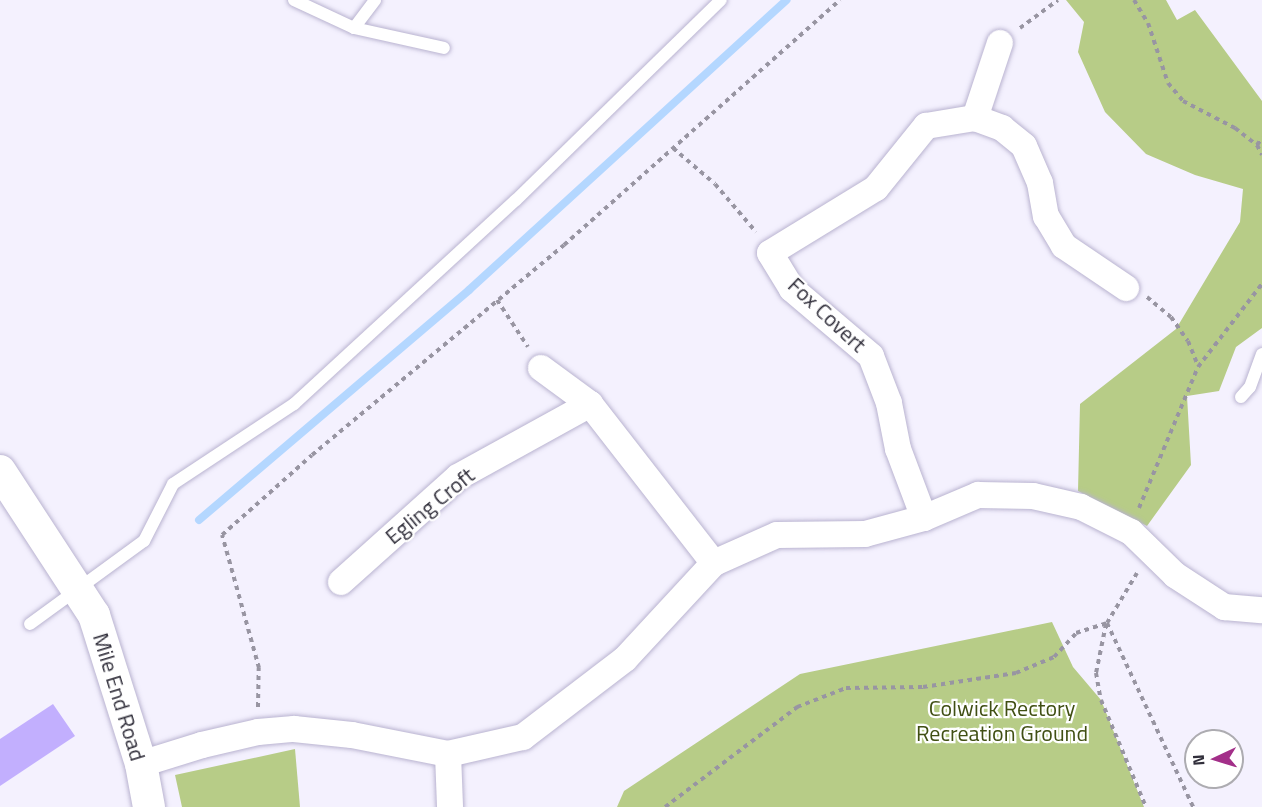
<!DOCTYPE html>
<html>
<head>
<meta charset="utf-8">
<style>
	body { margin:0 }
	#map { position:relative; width:1262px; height:807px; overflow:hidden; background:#f4f1fe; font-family:"Titillium Web",sans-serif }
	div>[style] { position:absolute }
	.green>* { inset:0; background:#b7cc87 }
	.stream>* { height:8px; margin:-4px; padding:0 4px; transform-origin:4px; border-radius:4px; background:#b4d7ff }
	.building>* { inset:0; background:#c2affe }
	.path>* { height:4px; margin-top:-2px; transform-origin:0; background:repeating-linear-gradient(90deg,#9895a2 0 4.5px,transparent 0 9px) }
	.roads { filter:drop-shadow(0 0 2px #b9b3d0) drop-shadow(0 0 2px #b9b3d0) }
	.service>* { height:12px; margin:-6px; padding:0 6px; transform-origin:6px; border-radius:6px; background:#fff }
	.minor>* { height:26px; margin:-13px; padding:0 13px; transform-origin:13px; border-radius:13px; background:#fff }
	.tertiary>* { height:32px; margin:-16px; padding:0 16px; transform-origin:16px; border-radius:16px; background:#fff }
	span { translate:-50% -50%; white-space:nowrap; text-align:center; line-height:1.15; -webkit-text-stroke:4.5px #fff; paint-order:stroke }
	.street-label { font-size:22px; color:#312f3b }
	.park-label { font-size:22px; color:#404f13 }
	.north { position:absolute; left:1184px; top:729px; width:60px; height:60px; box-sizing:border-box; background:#fff; border:2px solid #adacb1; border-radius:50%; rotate:266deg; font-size:16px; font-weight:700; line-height:24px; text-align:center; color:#312f3b }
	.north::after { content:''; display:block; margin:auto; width:21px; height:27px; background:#a32f89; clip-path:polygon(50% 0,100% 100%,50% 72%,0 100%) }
</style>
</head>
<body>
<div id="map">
	<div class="green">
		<div style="clip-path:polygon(1066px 0,1166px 0,1177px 20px,1195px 10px,1262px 101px,1262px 328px,1236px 347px,1219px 391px,1187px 396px,1191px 465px,1147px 526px,1078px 491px,1080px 404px,1176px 329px,1240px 222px,1243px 189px,1195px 175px,1146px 154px,1105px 112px,1078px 52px,1084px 22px)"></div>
		<div style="clip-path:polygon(1052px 622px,1073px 667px,1101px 700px,1144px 807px,617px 807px,624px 791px,800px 674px)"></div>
		<div style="clip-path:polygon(295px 749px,300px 807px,182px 807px,175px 775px)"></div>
	</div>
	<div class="stream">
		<div style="left:199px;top:520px;width:355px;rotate:-40.4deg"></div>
		<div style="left:469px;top:290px;width:430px;rotate:-42.4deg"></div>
	</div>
	<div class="building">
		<div style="clip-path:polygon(53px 704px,75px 736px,0 786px,0 739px)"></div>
	</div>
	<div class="path">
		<div style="left:1134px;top:0;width:27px;rotate:59deg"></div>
		<div style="left:1148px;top:23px;width:63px;rotate:71.6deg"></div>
		<div style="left:1168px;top:83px;width:23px;rotate:50deg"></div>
		<div style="left:1183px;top:101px;width:59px;rotate:27.4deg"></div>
		<div style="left:1235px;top:128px;width:28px;rotate:38deg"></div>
		<div style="left:1257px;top:145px;width:11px;rotate:63deg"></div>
		<div style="left:1020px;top:28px;width:47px;rotate:-36.4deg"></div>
		<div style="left:1257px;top:145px;width:9px;rotate:-54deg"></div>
		<div style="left:673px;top:148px;width:55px;rotate:40.6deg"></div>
		<div style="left:715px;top:184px;width:63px;rotate:49.5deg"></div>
		<div style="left:1147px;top:297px;width:31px;rotate:40deg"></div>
		<div style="left:1171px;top:317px;width:29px;rotate:55deg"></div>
		<div style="left:1188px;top:341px;width:27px;rotate:68deg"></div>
		<div style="left:497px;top:300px;width:56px;rotate:56.6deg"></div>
		<div style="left:1139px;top:508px;width:153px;rotate:-67.3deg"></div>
		<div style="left:1198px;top:367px;width:105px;rotate:-52.4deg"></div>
		<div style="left:1137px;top:573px;width:58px;rotate:121deg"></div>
		<div style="left:1107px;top:623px;width:203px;rotate:64.9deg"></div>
		<div style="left:1106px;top:624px;width:50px;rotate:101.5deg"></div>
		<div style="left:1096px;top:673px;width:27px;rotate:80deg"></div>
		<div style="left:1101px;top:700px;width:116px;rotate:67.2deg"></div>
		<div style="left:258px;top:707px;width:39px;rotate:-89deg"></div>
		<div style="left:259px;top:668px;width:138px;rotate:-105.5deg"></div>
		<div style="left:222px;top:535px;width:120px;rotate:-41.6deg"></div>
		<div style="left:312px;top:455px;width:328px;rotate:-39.8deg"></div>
		<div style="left:564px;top:245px;width:369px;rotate:-41.6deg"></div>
		<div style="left:665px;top:807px;width:166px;rotate:-37.1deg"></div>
		<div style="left:797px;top:707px;width:53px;rotate:-21.2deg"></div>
		<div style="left:846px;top:688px;width:77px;rotate:-0.7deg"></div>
		<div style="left:923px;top:687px;width:94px;rotate:-8.6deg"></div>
		<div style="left:1016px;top:673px;width:41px;rotate:-22.8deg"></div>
		<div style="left:1054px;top:657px;width:33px;rotate:-47deg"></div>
		<div style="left:1076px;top:633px;width:33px;rotate:-18deg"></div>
	</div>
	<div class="roads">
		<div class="service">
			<div style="left:294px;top:0;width:66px;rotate:25deg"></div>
			<div style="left:354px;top:28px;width:92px;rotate:12.5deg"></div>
			<div style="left:354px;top:28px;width:35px;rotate:-53deg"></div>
			<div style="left:1241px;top:397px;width:13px;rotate:-48deg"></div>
			<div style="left:1250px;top:387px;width:35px;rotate:-70deg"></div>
			<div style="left:30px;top:624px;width:141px;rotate:-36.1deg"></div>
			<div style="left:144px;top:541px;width:64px;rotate:-63deg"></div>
			<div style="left:173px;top:484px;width:145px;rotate:-33.5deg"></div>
			<div style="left:294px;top:404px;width:301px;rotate:-42.6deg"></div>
			<div style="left:516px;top:200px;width:286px;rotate:-44.3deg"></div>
		</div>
		<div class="minor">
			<div style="left:975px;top:118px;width:79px;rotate:-71.6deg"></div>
			<div style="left:541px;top:368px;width:61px;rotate:36.3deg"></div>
			<div style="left:924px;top:518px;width:74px;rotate:-110.6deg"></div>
			<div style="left:898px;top:449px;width:47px;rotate:-101.1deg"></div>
			<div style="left:889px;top:403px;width:50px;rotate:-111deg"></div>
			<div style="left:871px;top:356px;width:104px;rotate:-139.7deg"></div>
			<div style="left:792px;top:289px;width:42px;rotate:-121.4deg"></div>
			<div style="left:770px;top:253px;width:124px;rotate:-31.5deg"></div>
			<div style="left:876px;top:188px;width:80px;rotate:-51.1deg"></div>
			<div style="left:926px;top:126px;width:50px;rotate:-9.3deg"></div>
			<div style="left:975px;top:118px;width:29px;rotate:20deg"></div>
			<div style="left:1002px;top:128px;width:28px;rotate:39deg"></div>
			<div style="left:1024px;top:146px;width:40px;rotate:66.6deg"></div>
			<div style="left:1040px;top:183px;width:34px;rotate:80deg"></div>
			<div style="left:1046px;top:216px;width:35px;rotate:59deg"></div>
			<div style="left:1064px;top:246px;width:75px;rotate:34.1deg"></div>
			<div style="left:341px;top:582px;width:157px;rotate:-41.9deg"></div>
			<div style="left:458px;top:477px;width:151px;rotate:-28.9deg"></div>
			<div style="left:590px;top:404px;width:202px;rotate:52.1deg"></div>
			<div style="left:448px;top:754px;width:53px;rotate:87.8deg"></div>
			<div style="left:141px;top:764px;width:64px;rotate:-17.3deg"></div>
			<div style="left:202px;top:745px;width:57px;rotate:-13.1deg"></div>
			<div style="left:258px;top:732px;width:36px;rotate:-5deg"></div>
			<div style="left:294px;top:729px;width:58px;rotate:5.9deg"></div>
			<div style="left:352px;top:735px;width:98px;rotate:11.2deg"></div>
			<div style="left:448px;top:754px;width:77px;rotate:-12.8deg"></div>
			<div style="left:523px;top:737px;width:128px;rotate:-37.4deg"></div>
			<div style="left:625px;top:659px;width:131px;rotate:-47.2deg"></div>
			<div style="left:714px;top:563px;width:69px;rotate:-24deg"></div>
			<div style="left:777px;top:535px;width:88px;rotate:-0.7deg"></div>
			<div style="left:865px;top:534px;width:61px;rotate:-15.2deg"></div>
			<div style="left:924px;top:518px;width:59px;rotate:-23.1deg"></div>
			<div style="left:978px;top:495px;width:55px;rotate:1deg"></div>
			<div style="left:1033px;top:496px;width:49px;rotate:12.9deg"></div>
			<div style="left:1081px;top:507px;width:56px;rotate:26.6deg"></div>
			<div style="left:1131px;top:532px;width:62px;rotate:44.3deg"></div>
			<div style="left:1175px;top:575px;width:59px;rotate:33.1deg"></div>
			<div style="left:1224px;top:607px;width:38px;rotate:5deg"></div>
		</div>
		<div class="tertiary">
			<div style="left:0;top:471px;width:172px;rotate:56.9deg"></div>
			<div style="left:94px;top:615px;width:156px;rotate:72.5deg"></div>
			<div style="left:141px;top:764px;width:44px;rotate:79.5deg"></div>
		</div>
	</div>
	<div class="street-label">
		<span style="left:827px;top:315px;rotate:43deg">Fox Covert</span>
		<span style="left:430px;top:506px;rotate:-39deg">Egling Croft</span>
		<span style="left:119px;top:697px;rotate:73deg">Mile End Road</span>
	</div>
	<div class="park-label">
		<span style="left:1002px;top:721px">Colwick Rectory<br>Recreation Ground</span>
	</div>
	<div class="north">N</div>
</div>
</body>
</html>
